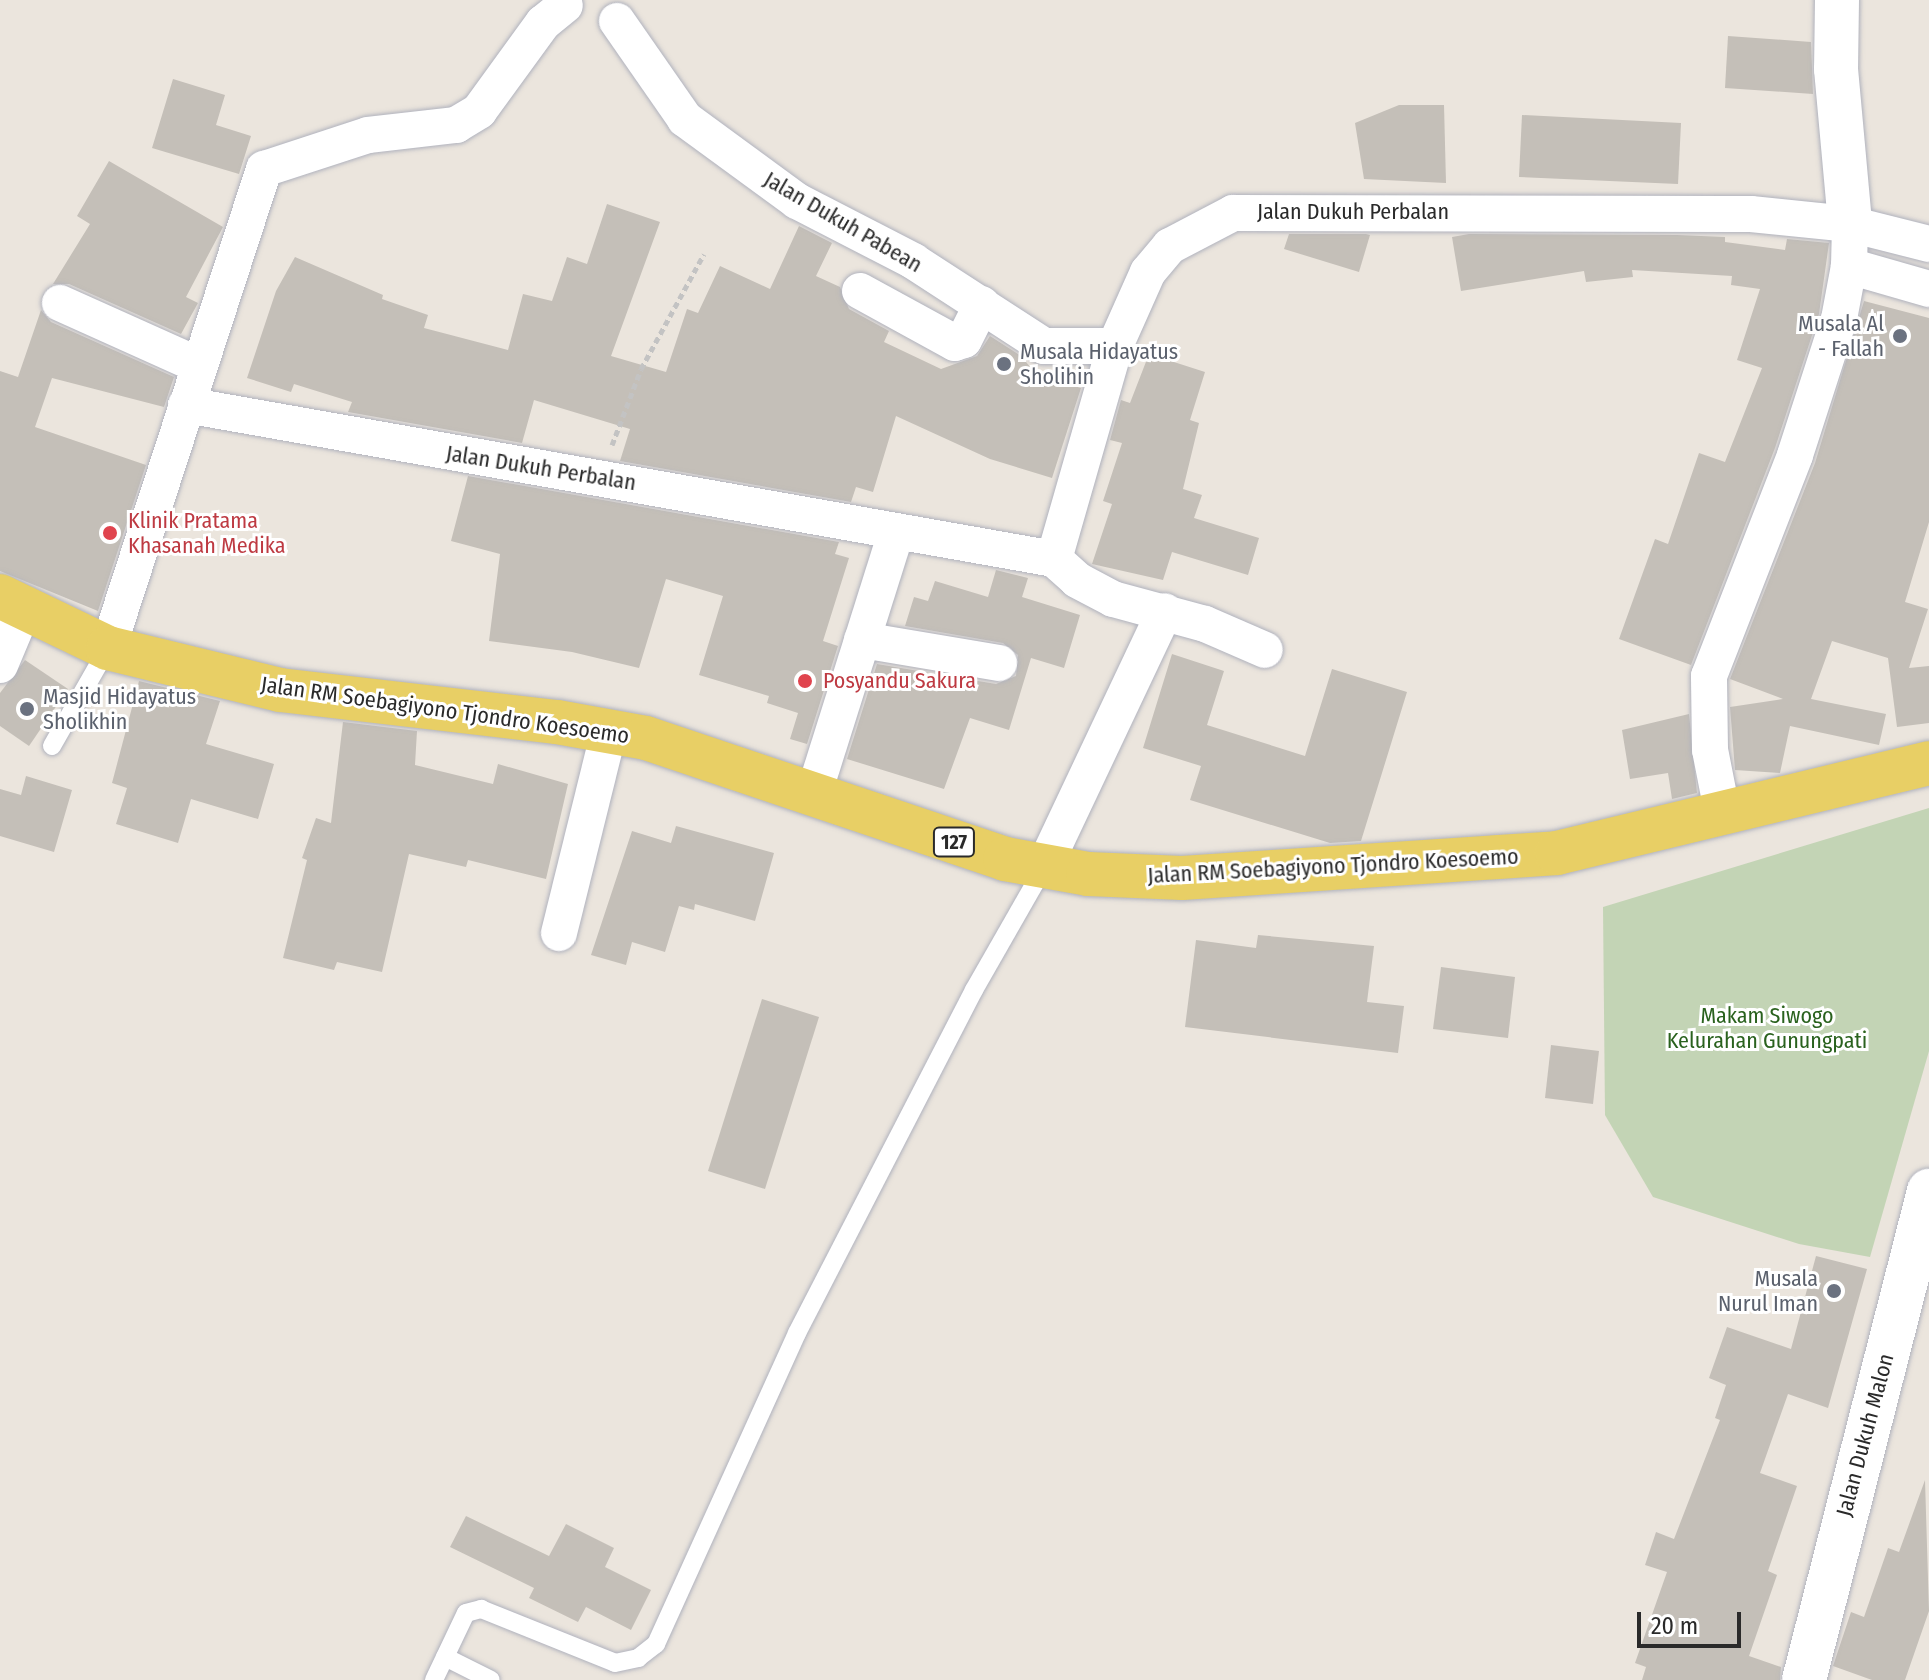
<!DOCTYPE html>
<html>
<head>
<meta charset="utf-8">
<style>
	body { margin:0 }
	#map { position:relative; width:1929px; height:1680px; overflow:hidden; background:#ebe5dd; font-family:"Fira Sans Condensed",sans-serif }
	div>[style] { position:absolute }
	.cemetery>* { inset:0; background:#c3d4b5 }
	.building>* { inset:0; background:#c4bfb8 }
	.path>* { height:5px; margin-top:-2.5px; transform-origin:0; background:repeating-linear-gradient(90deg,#c3c3c3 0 6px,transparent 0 10px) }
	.roads { filter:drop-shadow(0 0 2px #b0b2bd) drop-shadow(0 0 2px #b0b2bd) }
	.lane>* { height:18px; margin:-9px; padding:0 9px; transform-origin:9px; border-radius:9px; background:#fff }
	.street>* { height:36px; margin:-18px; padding:0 18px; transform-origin:18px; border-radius:18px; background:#fff }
	.secondary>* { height:44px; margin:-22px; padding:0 22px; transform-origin:22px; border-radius:22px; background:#fff }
	.primary>* { height:44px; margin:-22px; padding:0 22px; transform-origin:22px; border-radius:22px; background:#e8cf65 }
	.dots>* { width:22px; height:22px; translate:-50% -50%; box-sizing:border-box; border:4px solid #fff; border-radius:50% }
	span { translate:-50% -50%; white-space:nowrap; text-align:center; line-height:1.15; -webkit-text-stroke:6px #fff; paint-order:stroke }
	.shield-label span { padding:2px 6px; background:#fff; border:2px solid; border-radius:6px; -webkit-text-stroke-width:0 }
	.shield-label { font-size:20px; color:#2a2a2a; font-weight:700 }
	.street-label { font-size:22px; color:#2a2a2a }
	.worship-label { font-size:22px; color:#5b616d }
	.right { translate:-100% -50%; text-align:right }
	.left { translate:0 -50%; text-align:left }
	.health-label { font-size:22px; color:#be3a42 }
	.park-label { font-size:22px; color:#2a621e }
	.scale { position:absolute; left:1637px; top:1612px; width:104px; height:36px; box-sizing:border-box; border:4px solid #2a2a2a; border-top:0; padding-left:10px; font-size:24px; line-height:28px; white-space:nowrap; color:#2a2a2a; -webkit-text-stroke:6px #fff; paint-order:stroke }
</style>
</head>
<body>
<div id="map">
	<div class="cemetery">
		<div style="clip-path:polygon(1929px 808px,1929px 1051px,1870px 1257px,1799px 1244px,1653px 1197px,1605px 1115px,1603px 907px)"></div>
	</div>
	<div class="building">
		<div style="clip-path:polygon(1728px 36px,1811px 42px,1813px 94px,1725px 88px)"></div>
		<div style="clip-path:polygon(173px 79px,225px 95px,216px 125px,251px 136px,239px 174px,152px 148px)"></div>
		<div style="clip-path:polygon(1399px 105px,1444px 105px,1446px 183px,1364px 179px,1355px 123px)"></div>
		<div style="clip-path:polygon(1522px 115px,1681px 123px,1678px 184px,1519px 177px)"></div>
		<div style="clip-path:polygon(109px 161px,223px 227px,186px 297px,198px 303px,181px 334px,69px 284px,53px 284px,90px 224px,77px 216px)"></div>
		<div style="clip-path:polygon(607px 204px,660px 222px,611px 356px,666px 372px,687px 309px,698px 313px,720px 266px,770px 289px,799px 226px,832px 243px,816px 276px,840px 287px,849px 309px,889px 331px,884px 342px,941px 369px,977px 356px,990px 336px,1021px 356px,1037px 375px,1081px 388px,1052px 478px,990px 459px,896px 416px,873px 492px,856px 487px,851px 502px,620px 461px,630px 429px,534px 400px,522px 443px,348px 412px,352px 402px,294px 384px,291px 392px,247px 378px,276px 291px,295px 257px,383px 295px,382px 299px,428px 315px,424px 328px,508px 350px,523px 294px,552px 301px,567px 257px,587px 264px)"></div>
		<div style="clip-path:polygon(1289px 234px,1366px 234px,1370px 235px,1359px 272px,1284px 249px)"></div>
		<div style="clip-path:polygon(1469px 234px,1677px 235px,1725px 237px,1725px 242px,1785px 250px,1787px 239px,1829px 243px,1819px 314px,1775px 448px,1691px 665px,1619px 639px,1655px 539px,1668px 544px,1699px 453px,1725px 462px,1762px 368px,1737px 360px,1760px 289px,1731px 285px,1732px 276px,1632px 270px,1633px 277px,1586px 282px,1584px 271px,1461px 291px,1452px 237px)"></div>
		<div style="clip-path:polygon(1864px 301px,1929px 318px,1929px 522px,1905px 602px,1928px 609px,1909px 668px,1929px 666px,1929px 723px,1897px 727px,1888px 658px,1832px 641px,1811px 699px,1886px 714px,1879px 745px,1790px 726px,1780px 773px,1735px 770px,1730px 707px,1783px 699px,1730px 679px,1815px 463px)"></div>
		<div style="clip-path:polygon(41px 310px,51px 322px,174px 377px,164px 407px,52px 378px,35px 427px,146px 465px,98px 611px,0 571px,0 371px,18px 377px)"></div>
		<div style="clip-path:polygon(1149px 354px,1205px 372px,1190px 420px,1199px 423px,1183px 489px,1202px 495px,1194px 518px,1259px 538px,1248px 575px,1172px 552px,1163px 580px,1092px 564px,1112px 504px,1103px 501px,1122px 443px,1110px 440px,1121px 400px,1130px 403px)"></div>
		<div style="clip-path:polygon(468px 476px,839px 542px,835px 554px,849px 558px,823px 641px,838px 646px,807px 744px,790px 739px,798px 713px,767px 703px,769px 696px,699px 675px,723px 596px,666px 579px,639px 668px,572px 652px,489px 641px,500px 554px,451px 541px)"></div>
		<div style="clip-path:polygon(996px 570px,1028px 578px,1022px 597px,1080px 615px,1064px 668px,1031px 658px,1009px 730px,970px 718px,944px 789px,847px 759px,877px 664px,996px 684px,1016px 676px,1018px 655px,1003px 643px,905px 626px,914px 597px,928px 601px,935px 581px,988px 597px)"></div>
		<div style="clip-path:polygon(1172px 654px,1224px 671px,1207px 725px,1305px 756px,1332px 669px,1407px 692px,1361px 841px,1330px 843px,1190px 800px,1201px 766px,1143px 748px)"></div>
		<div style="clip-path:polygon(25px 660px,68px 689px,29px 746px,0 726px,0 693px)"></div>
		<div style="clip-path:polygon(139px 681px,220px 701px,206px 744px,274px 764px,258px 819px,191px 799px,178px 843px,116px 824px,127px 788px,112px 783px)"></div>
		<div style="clip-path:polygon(1689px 714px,1697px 793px,1672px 799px,1668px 773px,1630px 779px,1622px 730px)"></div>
		<div style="clip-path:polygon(343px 722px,417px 731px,415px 765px,493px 784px,498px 764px,568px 784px,546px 879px,468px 860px,466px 867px,409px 854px,382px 972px,337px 962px,334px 970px,283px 958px,307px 860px,302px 858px,316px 818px,331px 823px)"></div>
		<div style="clip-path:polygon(26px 776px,72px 790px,54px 852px,0 836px,0 789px,21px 795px)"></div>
		<div style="clip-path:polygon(676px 826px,774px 853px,755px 921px,695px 904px,694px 910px,679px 906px,665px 952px,632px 942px,626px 965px,591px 955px,632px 831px,671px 843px)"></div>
		<div style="clip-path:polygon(1258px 935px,1374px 946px,1367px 1002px,1404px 1006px,1398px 1053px,1185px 1027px,1196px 940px,1256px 948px)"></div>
		<div style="clip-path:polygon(1441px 967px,1515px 977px,1508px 1038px,1433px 1029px)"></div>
		<div style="clip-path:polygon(762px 999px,819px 1017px,765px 1189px,708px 1171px)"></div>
		<div style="clip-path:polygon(1551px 1045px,1599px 1051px,1593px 1104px,1545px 1098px)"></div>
		<div style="clip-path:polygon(1816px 1256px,1867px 1269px,1828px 1408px,1788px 1394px,1760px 1473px,1797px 1486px,1768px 1571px,1777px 1575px,1749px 1656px,1781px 1667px,1780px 1680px,1642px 1680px,1646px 1667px,1635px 1663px,1667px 1572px,1645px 1565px,1656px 1532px,1674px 1539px,1720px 1420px,1715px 1418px,1726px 1385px,1709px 1378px,1727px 1327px,1791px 1349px)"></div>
		<div style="clip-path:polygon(1925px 1480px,1929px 1611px,1905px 1680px,1872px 1680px,1833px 1666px,1851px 1612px,1864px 1617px,1888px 1548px,1899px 1552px)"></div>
		<div style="clip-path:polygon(466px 1516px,549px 1556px,566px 1524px,614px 1548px,605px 1567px,651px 1590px,631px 1630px,586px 1607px,578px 1622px,529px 1598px,534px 1588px,450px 1547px)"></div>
	</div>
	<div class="path">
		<div style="left:612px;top:445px;width:81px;rotate:-69.1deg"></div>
		<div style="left:641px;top:369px;width:131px;rotate:-61.3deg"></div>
	</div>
	<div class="roads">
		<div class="lane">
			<div style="left:52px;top:746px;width:113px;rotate:-60.3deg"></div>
			<div style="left:445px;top:1657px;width:51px;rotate:26.6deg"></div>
			<div style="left:434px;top:1680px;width:74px;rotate:-64.5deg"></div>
			<div style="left:466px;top:1613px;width:16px;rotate:-15deg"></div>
			<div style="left:481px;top:1609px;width:144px;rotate:21.9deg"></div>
			<div style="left:615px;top:1663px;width:24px;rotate:-12deg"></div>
			<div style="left:638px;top:1658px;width:23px;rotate:-38deg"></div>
			<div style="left:656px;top:1644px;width:341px;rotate:-65.6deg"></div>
			<div style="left:797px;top:1333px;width:386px;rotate:-62.7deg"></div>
			<div style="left:974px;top:990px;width:139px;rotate:-60.3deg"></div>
		</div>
		<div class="street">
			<div style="left:617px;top:21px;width:119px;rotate:55.2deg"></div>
			<div style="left:685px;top:119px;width:139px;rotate:36.2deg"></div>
			<div style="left:797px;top:201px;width:131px;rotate:27.3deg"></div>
			<div style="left:913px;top:261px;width:156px;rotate:33deg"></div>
			<div style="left:1044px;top:346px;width:71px"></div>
			<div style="left:1849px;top:266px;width:83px;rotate:16deg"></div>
			<div style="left:860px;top:291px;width:108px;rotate:28.7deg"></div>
			<div style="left:955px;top:343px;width:9px;rotate:-18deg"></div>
			<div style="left:964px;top:340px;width:40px;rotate:-63.4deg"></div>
			<div style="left:60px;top:303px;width:151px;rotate:24.2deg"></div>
			<div style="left:186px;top:405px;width:882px;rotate:10.06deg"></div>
			<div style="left:1054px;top:559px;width:222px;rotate:-74deg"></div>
			<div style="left:1115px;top:346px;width:81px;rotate:-66deg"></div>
			<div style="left:1148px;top:272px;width:34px;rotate:-50deg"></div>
			<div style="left:1170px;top:246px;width:71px;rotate:-27.6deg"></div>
			<div style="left:1233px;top:213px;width:518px;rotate:0.11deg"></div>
			<div style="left:1751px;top:214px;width:100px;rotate:5.8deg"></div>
			<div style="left:1850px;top:224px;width:81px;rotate:14.2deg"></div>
			<div style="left:1054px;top:559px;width:31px;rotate:42deg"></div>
			<div style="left:1077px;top:580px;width:41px;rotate:27.8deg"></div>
			<div style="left:1113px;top:599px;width:95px;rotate:15.2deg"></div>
			<div style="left:1205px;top:624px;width:65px;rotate:23.4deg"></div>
			<div style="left:862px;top:640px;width:139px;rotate:9.5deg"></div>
			<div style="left:108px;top:648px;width:504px;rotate:-71.96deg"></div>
			<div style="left:264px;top:169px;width:109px;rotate:-18.1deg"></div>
			<div style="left:368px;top:135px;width:89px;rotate:-6.5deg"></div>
			<div style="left:456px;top:125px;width:27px;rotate:-31deg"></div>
			<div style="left:479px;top:111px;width:109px;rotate:-54deg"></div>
			<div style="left:543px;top:23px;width:28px;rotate:-39deg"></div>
			<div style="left:0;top:665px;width:62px;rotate:-67.2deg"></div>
			<div style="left:813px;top:796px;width:276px;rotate:-72.5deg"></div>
			<div style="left:1723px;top:816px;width:67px;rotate:-101.1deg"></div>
			<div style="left:1710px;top:750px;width:74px;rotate:-90.8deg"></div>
			<div style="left:1709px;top:676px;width:237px;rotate:-68.7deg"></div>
			<div style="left:1795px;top:455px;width:143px;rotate:-72.1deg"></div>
			<div style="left:1839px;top:319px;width:54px;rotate:-79.3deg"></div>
			<div style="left:1849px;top:266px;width:42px;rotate:-88.6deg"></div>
			<div style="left:1043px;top:869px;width:285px;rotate:-64.7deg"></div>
			<div style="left:559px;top:933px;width:208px;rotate:-76.1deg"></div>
		</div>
		<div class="secondary">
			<div style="left:1837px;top:0;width:69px;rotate:90.8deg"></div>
			<div style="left:1836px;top:69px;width:156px;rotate:84.8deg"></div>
			<div style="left:1804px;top:1680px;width:505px;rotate:-75.66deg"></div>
		</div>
		<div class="primary">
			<div style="left:0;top:596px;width:120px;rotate:25.7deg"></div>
			<div style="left:108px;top:648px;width:177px;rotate:13.7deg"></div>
			<div style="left:280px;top:690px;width:279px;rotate:6.6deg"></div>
			<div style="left:557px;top:722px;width:90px;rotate:10.2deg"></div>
			<div style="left:646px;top:738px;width:379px;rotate:18.6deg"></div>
			<div style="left:1005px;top:859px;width:84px;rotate:10.2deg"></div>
			<div style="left:1088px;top:874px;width:94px;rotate:2.4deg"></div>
			<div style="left:1182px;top:878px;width:376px;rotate:-3.8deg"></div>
			<div style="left:1557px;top:853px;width:383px;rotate:-13.6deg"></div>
		</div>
	</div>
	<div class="dots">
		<div style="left:1900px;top:336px;background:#6b7280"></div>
		<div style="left:1004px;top:364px;background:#6b7280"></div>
		<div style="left:110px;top:533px;background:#e0444e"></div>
		<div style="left:805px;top:681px;background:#e0444e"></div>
		<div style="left:27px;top:709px;background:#6b7280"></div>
		<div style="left:1834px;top:1291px;background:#6b7280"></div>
	</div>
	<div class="shield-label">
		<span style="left:954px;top:842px">127</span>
	</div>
	<div class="street-label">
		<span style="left:1353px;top:212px">Jalan Dukuh Perbalan</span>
		<span style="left:843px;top:222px;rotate:30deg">Jalan Dukuh Pabean</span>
		<span style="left:541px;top:468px;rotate:9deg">Jalan Dukuh Perbalan</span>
		<span style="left:445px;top:710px;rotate:8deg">Jalan RM Soebagiyono Tjondro Koesoemo</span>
		<span style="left:1333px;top:866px;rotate:-3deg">Jalan RM Soebagiyono Tjondro Koesoemo</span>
		<span style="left:1865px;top:1435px;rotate:-75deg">Jalan Dukuh Malon</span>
	</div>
	<div class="worship-label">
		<span class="right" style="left:1884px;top:336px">Musala Al<br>- Fallah</span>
		<span class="left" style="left:1020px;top:364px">Musala Hidayatus<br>Sholihin</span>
		<span class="left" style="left:43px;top:709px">Masjid Hidayatus<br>Sholikhin</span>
		<span class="right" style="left:1818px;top:1291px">Musala<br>Nurul Iman</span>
	</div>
	<div class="health-label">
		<span class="left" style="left:128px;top:533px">Klinik Pratama<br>Khasanah Medika</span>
		<span class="left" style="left:823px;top:681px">Posyandu Sakura</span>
	</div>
	<div class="park-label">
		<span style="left:1767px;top:1028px">Makam Siwogo<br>Kelurahan Gunungpati</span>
	</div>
	<div class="scale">20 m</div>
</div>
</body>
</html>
